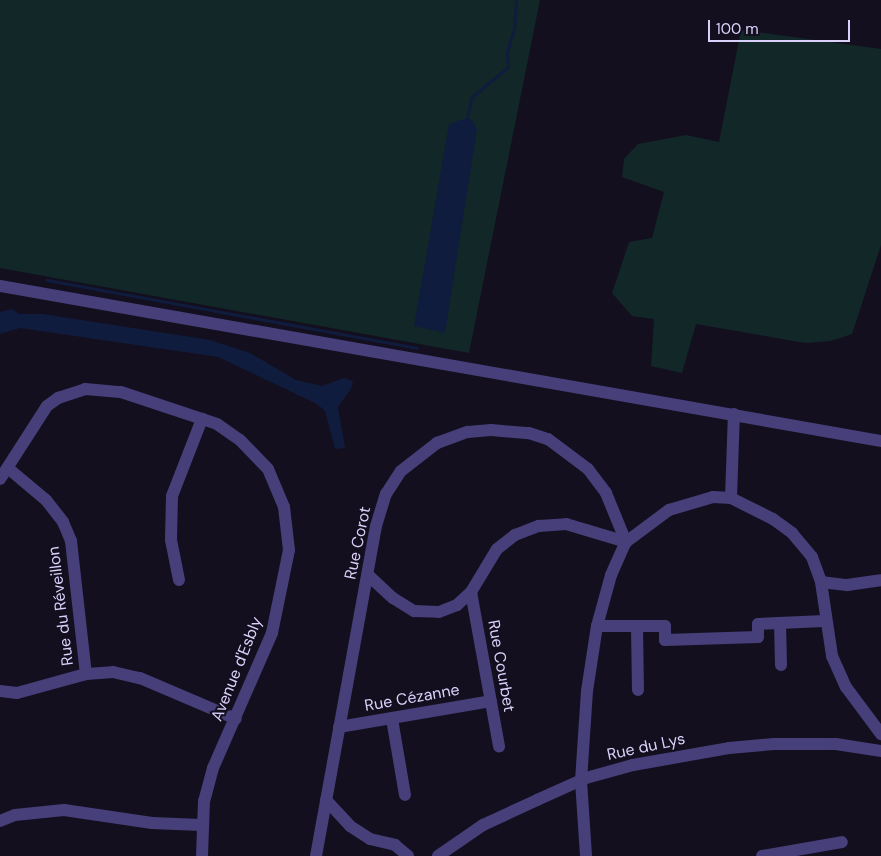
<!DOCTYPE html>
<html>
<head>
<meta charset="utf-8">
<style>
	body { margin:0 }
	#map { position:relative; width:881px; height:856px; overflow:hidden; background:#130f1f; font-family:"DM Sans",sans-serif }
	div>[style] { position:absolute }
	.green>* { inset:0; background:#122728 }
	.water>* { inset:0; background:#101c3d }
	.stream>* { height:3px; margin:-1.5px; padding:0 1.5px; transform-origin:1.5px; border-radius:1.5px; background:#101c3d }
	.minor>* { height:12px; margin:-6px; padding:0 6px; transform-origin:6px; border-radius:6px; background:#463f79 }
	span { translate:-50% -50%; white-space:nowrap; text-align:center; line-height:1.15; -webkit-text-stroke:4px #130f1f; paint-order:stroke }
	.street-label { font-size:16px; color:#dad1fa }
	.scale { position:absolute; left:708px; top:20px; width:142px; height:22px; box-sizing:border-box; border:2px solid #dad1fa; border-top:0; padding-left:6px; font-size:15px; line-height:18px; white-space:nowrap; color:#dad1fa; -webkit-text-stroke:4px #130f1f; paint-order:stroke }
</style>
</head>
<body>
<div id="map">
	<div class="green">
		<div style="clip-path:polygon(0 0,540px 0,469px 353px,0 268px)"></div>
		<div style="clip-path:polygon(741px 30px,881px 49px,881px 245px,852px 334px,831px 341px,805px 343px,696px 324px,682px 373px,651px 366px,654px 319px,632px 316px,612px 293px,629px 242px,652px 238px,664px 192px,622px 177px,624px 159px,638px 144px,686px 135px,719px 142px)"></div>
	</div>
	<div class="water">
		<div style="clip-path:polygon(467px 118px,472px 120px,477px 129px,445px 333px,414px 326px,449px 124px)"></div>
		<div style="clip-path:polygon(12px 309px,19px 314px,43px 314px,210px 340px,250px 353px,296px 380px,322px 386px,344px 378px,353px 381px,351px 389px,338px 407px,345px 448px,335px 449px,325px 411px,317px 404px,218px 357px,20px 328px,0 334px,0 312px)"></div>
	</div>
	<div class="stream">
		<div style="left:467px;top:118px;width:22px;rotate:-77deg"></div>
		<div style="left:472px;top:97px;width:47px;rotate:-39.8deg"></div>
		<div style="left:508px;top:67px;width:15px;rotate:-94deg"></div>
		<div style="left:507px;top:52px;width:24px;rotate:-73deg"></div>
		<div style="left:514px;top:29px;width:29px;rotate:-86deg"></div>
		<div style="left:47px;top:280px;width:376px;rotate:10.4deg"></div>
	</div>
	<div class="minor">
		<div style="left:0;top:286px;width:895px;rotate:9.98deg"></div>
		<div style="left:9px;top:469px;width:48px;rotate:40deg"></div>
		<div style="left:46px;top:500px;width:28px;rotate:52deg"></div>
		<div style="left:63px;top:522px;width:21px;rotate:67deg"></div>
		<div style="left:71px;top:541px;width:134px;rotate:83.6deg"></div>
		<div style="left:0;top:479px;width:87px;rotate:-57.2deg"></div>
		<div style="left:47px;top:406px;width:14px;rotate:-36deg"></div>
		<div style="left:58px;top:398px;width:28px;rotate:-18deg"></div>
		<div style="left:85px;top:389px;width:36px;rotate:5deg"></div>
		<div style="left:121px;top:392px;width:101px;rotate:18.4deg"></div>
		<div style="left:217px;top:424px;width:28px;rotate:35deg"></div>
		<div style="left:240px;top:440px;width:40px;rotate:46deg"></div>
		<div style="left:268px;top:469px;width:41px;rotate:67.2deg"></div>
		<div style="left:284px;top:507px;width:43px;rotate:83.4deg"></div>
		<div style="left:289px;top:550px;width:85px;rotate:101.6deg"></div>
		<div style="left:272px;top:633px;width:147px;rotate:113.6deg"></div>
		<div style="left:213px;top:768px;width:34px;rotate:105deg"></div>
		<div style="left:204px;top:801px;width:55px;rotate:92.1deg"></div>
		<div style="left:731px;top:498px;width:84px;rotate:-88deg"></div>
		<div style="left:368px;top:575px;width:34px;rotate:43deg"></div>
		<div style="left:393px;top:598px;width:25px;rotate:32deg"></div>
		<div style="left:414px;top:611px;width:25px;rotate:2deg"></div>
		<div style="left:439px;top:612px;width:19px;rotate:-21deg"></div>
		<div style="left:457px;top:605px;width:19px;rotate:-43deg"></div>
		<div style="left:471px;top:592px;width:50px;rotate:-58.8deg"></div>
		<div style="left:497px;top:549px;width:23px;rotate:-38deg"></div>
		<div style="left:515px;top:535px;width:26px;rotate:-21deg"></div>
		<div style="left:539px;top:526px;width:27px;rotate:-4deg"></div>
		<div style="left:566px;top:524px;width:63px;rotate:16.7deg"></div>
		<div style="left:179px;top:580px;width:41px;rotate:-101.3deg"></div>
		<div style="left:171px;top:540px;width:44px;rotate:-88.7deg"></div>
		<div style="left:172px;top:496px;width:83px;rotate:-68.7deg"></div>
		<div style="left:821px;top:582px;width:26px;rotate:7deg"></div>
		<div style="left:847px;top:585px;width:34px;rotate:-8deg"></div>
		<div style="left:471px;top:592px;width:157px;rotate:79.7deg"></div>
		<div style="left:780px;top:623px;width:42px;rotate:88.6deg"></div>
		<div style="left:597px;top:626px;width:68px"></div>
		<div style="left:665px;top:626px;width:14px;rotate:90deg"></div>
		<div style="left:665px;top:640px;width:93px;rotate:-1.8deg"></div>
		<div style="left:758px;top:637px;width:13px;rotate:-90deg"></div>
		<div style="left:758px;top:624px;width:66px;rotate:-2.6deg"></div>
		<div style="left:637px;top:627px;width:63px;rotate:89.1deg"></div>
		<div style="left:0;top:691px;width:17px;rotate:7deg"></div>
		<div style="left:17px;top:693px;width:72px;rotate:-15.4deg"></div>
		<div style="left:86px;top:674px;width:27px;rotate:-4deg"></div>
		<div style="left:113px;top:672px;width:28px;rotate:13deg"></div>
		<div style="left:140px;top:678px;width:104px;rotate:23.1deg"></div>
		<div style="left:392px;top:719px;width:77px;rotate:80.3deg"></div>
		<div style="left:339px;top:727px;width:154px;rotate:-9.7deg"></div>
		<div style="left:326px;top:800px;width:35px;rotate:47deg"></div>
		<div style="left:350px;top:826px;width:24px;rotate:33deg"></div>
		<div style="left:370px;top:839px;width:26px;rotate:13deg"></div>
		<div style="left:395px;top:845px;width:17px;rotate:40deg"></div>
		<div style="left:0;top:821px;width:16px;rotate:-22deg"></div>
		<div style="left:15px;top:815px;width:49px;rotate:-5.8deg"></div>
		<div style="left:64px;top:810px;width:89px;rotate:8.4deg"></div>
		<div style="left:152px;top:823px;width:49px;rotate:2.3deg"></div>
		<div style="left:316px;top:856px;width:335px;rotate:-79.7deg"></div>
		<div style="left:376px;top:526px;width:34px;rotate:-73deg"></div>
		<div style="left:386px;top:494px;width:27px;rotate:-57deg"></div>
		<div style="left:401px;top:471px;width:46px;rotate:-37.9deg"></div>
		<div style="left:437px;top:443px;width:33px;rotate:-20deg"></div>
		<div style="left:468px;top:432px;width:23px;rotate:-5deg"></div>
		<div style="left:491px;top:430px;width:38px;rotate:5deg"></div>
		<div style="left:529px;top:433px;width:20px;rotate:18deg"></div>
		<div style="left:548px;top:439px;width:50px;rotate:36.9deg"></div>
		<div style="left:588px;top:469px;width:30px;rotate:53deg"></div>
		<div style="left:606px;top:493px;width:53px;rotate:67.8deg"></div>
		<div style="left:438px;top:856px;width:55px;rotate:-34.6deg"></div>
		<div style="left:483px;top:825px;width:60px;rotate:-24.8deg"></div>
		<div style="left:537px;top:800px;width:54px;rotate:-24.2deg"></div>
		<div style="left:586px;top:778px;width:49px;rotate:-15.5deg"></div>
		<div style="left:633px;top:765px;width:97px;rotate:-10deg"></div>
		<div style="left:729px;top:748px;width:45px;rotate:-5.1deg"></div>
		<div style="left:774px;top:744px;width:62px"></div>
		<div style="left:836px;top:744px;width:46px;rotate:8.8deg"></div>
		<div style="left:586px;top:856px;width:75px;rotate:-93.8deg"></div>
		<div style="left:581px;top:781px;width:90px;rotate:-86.2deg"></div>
		<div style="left:587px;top:691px;width:66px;rotate:-81.3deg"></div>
		<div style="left:597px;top:626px;width:53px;rotate:-74.6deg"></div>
		<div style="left:611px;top:575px;width:36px;rotate:-66deg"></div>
		<div style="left:626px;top:542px;width:54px;rotate:-36.7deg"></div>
		<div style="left:669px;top:510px;width:46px;rotate:-16.5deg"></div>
		<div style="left:713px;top:497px;width:18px;rotate:3deg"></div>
		<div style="left:731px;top:498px;width:47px;rotate:26.6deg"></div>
		<div style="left:773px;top:519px;width:24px;rotate:36deg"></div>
		<div style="left:792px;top:533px;width:31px;rotate:50deg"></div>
		<div style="left:812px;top:557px;width:27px;rotate:70deg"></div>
		<div style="left:821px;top:582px;width:75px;rotate:81.5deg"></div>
		<div style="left:832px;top:656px;width:34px;rotate:66deg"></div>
		<div style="left:846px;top:687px;width:59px;rotate:53.3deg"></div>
		<div style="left:762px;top:856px;width:81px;rotate:-9.9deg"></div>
	</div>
	<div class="street-label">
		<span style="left:358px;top:543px;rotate:-78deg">Rue Corot</span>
		<span style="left:61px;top:606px;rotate:-97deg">Rue du Réveillon</span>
		<span style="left:501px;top:666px;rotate:80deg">Rue Courbet</span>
		<span style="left:237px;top:669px;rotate:-68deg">Avenue d'Esbly</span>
		<span style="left:412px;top:698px;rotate:-10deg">Rue Cézanne</span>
		<span style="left:646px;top:747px;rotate:-12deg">Rue du Lys</span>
	</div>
	<div class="scale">100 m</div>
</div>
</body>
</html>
